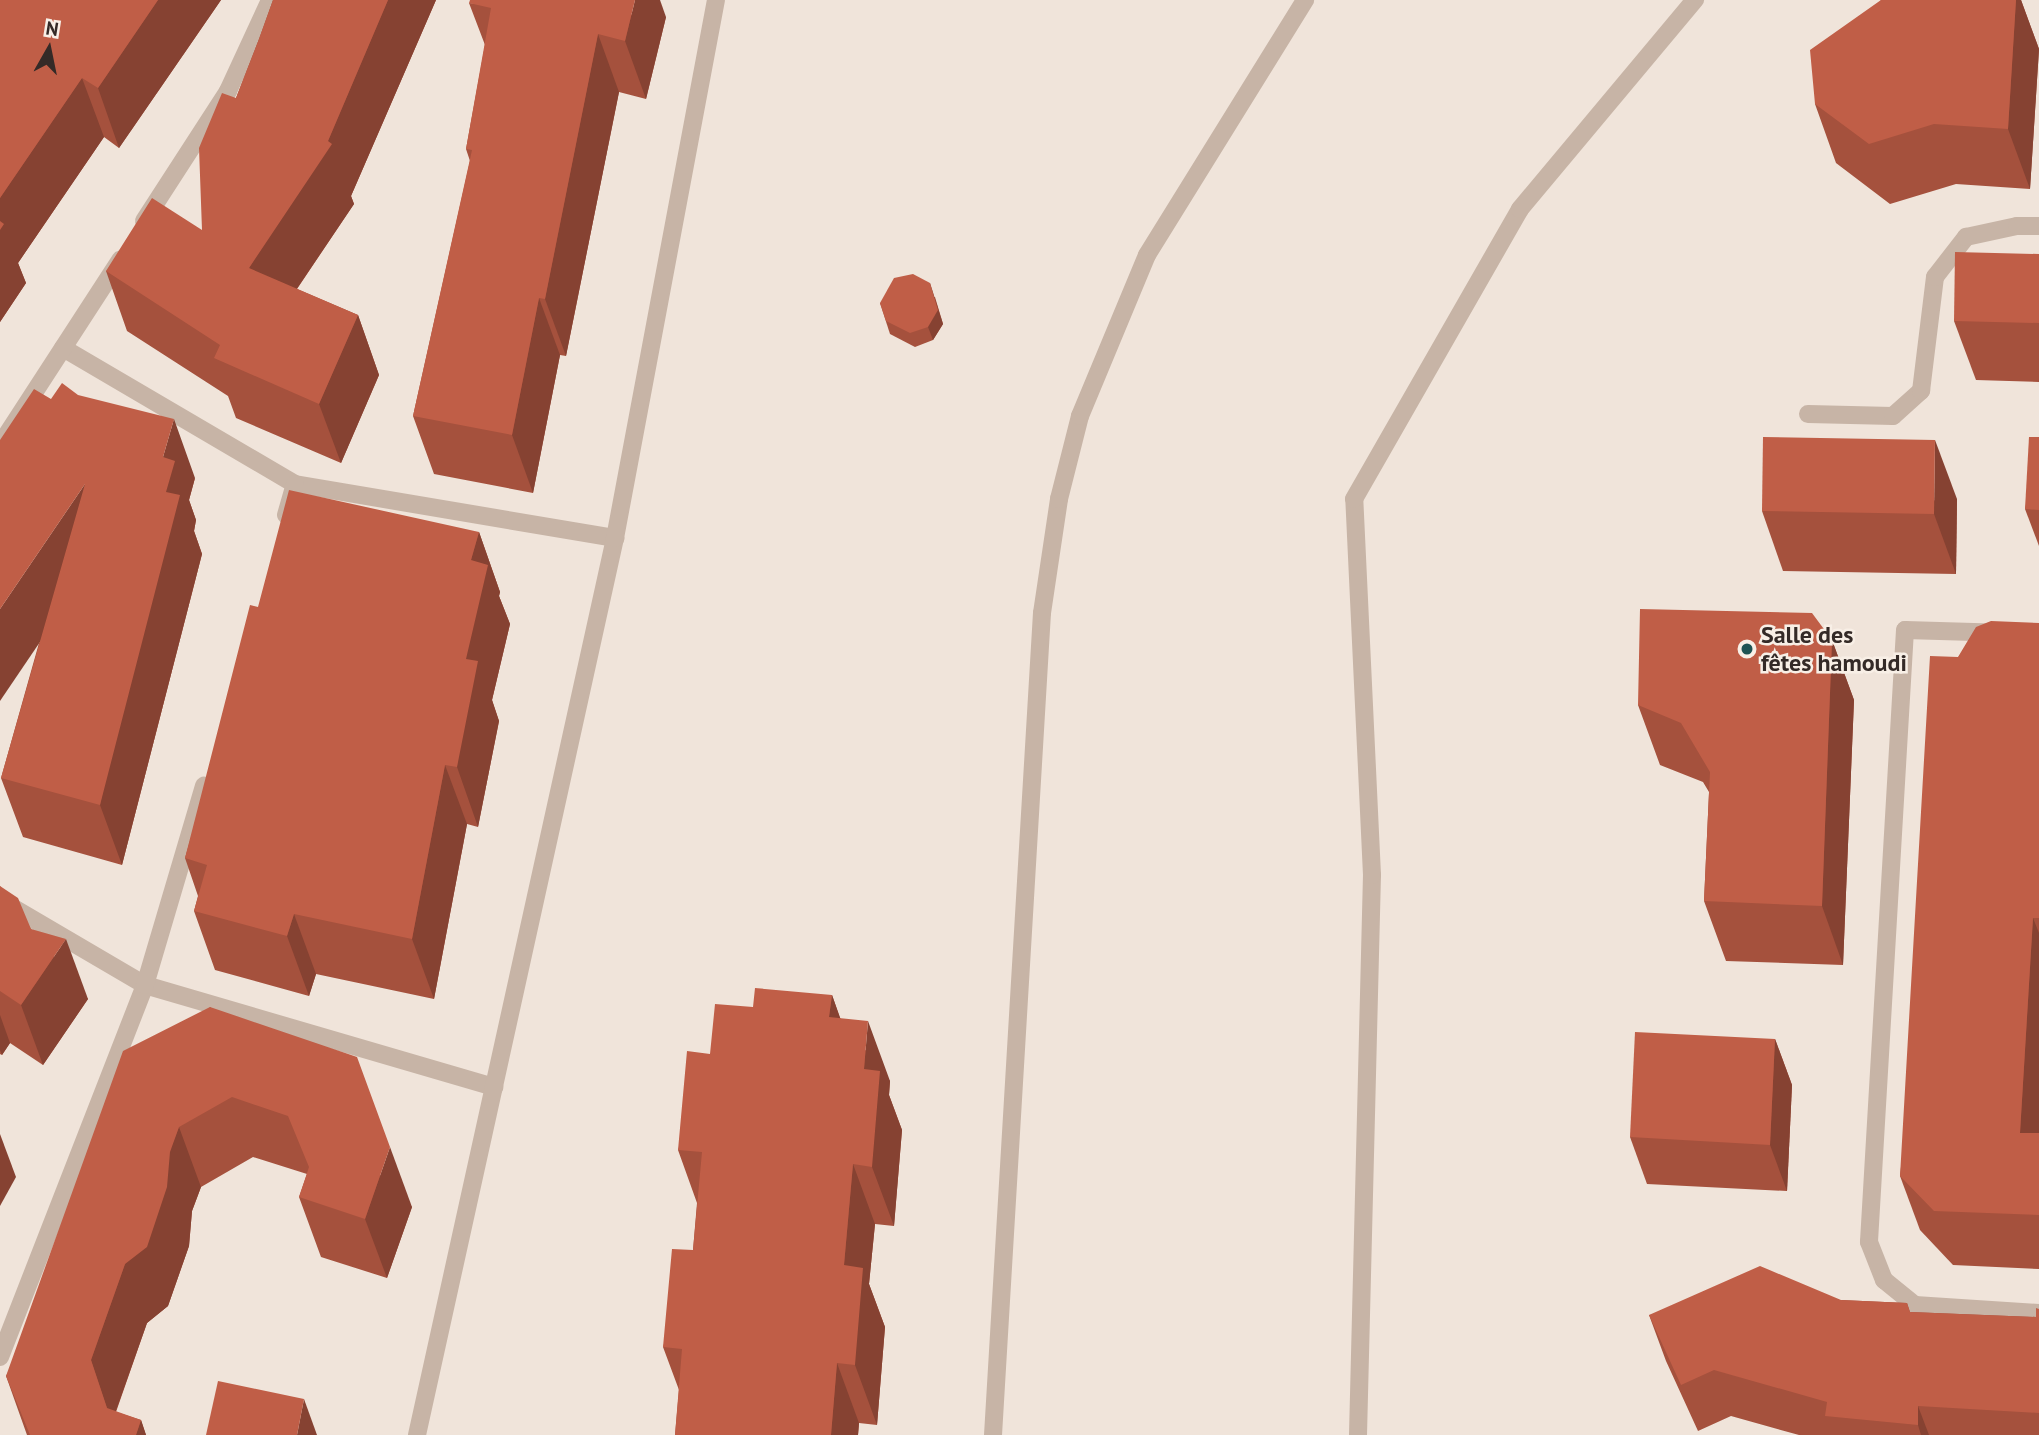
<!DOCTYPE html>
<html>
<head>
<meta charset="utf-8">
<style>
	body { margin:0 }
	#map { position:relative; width:2039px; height:1435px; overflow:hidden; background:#f0e4da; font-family:"PT Sans",sans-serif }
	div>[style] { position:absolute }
	.street>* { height:18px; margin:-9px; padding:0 9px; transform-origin:9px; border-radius:9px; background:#c7b4a6 }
	.wall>* { inset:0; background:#a5513d }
	.shaded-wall>* { inset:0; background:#864232 }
	.building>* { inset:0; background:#c05e47 }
	.dots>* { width:19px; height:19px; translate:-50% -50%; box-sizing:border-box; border:4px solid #f8efe6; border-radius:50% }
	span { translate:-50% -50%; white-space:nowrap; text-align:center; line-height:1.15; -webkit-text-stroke:5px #f8efe6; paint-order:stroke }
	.poi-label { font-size:24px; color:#342a27; font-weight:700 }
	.left { translate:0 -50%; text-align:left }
	.north { position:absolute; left:14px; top:14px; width:70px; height:70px; -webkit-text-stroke:5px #f8efe6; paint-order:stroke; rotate:9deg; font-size:19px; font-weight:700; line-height:28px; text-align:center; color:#342a27 }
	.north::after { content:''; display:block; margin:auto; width:24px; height:32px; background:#342a27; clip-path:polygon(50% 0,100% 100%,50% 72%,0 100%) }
</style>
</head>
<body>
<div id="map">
	<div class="street">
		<div style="left:144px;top:221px;width:155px;rotate:-57.1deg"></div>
		<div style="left:228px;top:91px;width:100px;rotate:-65.2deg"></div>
		<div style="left:63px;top:348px;width:269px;rotate:30.4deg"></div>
		<div style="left:295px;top:484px;width:325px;rotate:9.6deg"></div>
		<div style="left:1808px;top:414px;width:85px;rotate:1.3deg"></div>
		<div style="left:1893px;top:416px;width:38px;rotate:-42deg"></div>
		<div style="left:1921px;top:391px;width:115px;rotate:-83deg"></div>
		<div style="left:1935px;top:277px;width:51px;rotate:-52.2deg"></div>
		<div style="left:1966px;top:237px;width:52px;rotate:-12.2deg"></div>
		<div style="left:2017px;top:226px;width:22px"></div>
		<div style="left:0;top:445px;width:221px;rotate:-57deg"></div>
		<div style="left:286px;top:515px;width:32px;rotate:-74deg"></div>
		<div style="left:2039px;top:634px;width:134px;rotate:-178.3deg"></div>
		<div style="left:1905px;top:630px;width:613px;rotate:93.37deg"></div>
		<div style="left:1869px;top:1242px;width:41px;rotate:68.5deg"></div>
		<div style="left:1884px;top:1280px;width:40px;rotate:39deg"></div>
		<div style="left:1915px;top:1305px;width:124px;rotate:3.7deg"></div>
		<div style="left:0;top:900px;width:168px;rotate:30.4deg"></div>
		<div style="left:145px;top:985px;width:364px;rotate:16.3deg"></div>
		<div style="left:0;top:1357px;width:399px;rotate:-68.7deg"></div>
		<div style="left:145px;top:985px;width:208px;rotate:-73.5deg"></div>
		<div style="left:417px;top:1435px;width:919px;rotate:-77.55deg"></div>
		<div style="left:615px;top:538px;width:547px;rotate:-79.37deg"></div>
		<div style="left:993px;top:1435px;width:823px;rotate:-86.59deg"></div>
		<div style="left:1042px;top:613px;width:115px;rotate:-81.5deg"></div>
		<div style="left:1059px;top:499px;width:86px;rotate:-75.8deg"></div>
		<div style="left:1080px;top:416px;width:174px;rotate:-67.4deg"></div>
		<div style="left:1147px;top:255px;width:300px;rotate:-58.2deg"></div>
		<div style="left:1358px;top:1435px;width:560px;rotate:-88.57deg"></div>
		<div style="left:1372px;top:875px;width:376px;rotate:-92.7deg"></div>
		<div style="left:1354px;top:499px;width:334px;rotate:-60.2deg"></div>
		<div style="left:1520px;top:209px;width:273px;rotate:-50.1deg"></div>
	</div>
	<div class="wall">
		<div style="clip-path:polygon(0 0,221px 0,119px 148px,104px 137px,18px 263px,26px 283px,0 322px)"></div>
		<div style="clip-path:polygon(273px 0,436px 0,351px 196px,354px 204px,297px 289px,358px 315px,379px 375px,341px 463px,236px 418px,228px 396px,127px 331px,106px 271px,202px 230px,236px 98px,259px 39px)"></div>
		<div style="clip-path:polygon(1881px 0,2021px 0,2039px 49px,2030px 189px,1956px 184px,1890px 204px,1836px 163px,1815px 104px)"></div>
		<div style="clip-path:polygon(469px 3px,666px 17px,646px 99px,619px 92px,566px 356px,560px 355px,533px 493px,434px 474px,413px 416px,470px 161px,466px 149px,485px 45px)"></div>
		<div style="clip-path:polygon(2039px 254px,2039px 382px,1976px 380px,1954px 321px)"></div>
		<div style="clip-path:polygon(935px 297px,943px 324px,933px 340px,915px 347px,890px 334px,880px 303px)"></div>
		<div style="clip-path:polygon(2039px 437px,2039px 546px,2025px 509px)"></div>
		<div style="clip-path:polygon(195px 478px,189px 500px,196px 520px,194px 531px,202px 554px,122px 865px,23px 837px,1px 778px,39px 643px)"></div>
		<div style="clip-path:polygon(1957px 499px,1956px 574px,1783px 571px,1762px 511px)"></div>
		<div style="clip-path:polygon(479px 532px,500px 592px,499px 596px,510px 624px,492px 700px,499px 721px,478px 827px,467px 824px,434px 999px,316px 974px,309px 996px,215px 970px,194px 911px,198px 896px,185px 858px,258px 607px)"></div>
		<div style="clip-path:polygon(2039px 623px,2039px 1269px,1953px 1265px,1920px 1230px,1900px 1176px,1958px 657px)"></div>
		<div style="clip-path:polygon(1832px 640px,1854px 700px,1843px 965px,1726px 961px,1704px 901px,1709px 792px,1703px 782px,1660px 765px,1638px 705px)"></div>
		<div style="clip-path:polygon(0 886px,31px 929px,88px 999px,43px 1065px,10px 1043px,2px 1055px,0 1054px)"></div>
		<div style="clip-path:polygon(832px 995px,840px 1018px,890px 1081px,889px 1095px,902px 1130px,894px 1226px,875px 1224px,869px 1284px,885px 1327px,877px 1425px,859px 1423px,858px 1435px,675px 1435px,679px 1390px,663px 1347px,693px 1250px,697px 1203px,678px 1150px,710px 1054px,753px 1007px)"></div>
		<div style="clip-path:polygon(210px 1007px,412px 1207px,387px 1278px,321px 1257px,299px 1197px,307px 1174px,253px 1157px,201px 1187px,192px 1211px,189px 1246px,168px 1306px,147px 1323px,116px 1412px,141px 1420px,146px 1435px,27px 1435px,6px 1376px)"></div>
		<div style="clip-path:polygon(1775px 1039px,1792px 1085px,1787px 1191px,1647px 1184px,1630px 1137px)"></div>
		<div style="clip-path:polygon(1841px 1300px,1907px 1303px,1910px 1312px,2036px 1317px,2039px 1309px,2039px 1435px,1799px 1435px,1731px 1416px,1698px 1431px,1666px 1361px,1649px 1315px)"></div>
	</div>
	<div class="shaded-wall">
		<div style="clip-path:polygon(158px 0,221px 0,119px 148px,98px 88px)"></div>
		<div style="clip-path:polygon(388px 0,436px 0,351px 196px,354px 204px,271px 327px,249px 268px,328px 141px)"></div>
		<div style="clip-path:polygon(635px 0,660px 0,666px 17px,646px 99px,625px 41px)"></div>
		<div style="clip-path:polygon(2016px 0,2021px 0,2039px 49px,2030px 189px,2008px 129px)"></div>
		<div style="clip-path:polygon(598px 34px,619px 92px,566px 356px,545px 299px)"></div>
		<div style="clip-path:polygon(82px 78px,104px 137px,18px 263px,26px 283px,0 322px,0 198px)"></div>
		<div style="clip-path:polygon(930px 283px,943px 324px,933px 340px,928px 327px)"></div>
		<div style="clip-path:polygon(539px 298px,560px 355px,533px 493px,512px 435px)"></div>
		<div style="clip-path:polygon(358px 315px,379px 375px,341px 463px,319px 404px)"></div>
		<div style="clip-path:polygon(174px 419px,195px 478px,189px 500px,196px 520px,194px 531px,202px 554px,122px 865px,100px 805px,166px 492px,163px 457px)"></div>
		<div style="clip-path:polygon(1935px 440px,1957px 499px,1956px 574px,1934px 514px)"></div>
		<div style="clip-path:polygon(85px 484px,107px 543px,0 701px,0 609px)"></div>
		<div style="clip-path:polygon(479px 532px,500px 592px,499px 596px,510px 624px,492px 700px,499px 721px,478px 827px,457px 767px,466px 659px,471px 560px)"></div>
		<div style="clip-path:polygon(1832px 640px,1854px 700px,1843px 965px,1822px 906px)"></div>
		<div style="clip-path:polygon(445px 765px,467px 824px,434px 999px,412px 939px)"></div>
		<div style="clip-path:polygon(294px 914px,316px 974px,309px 996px,287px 936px)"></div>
		<div style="clip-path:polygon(2033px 918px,2039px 933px,2039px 1186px,2020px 1133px)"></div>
		<div style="clip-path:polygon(66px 939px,88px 999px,43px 1065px,21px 1005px)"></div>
		<div style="clip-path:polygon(832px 995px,853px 1054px,829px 1017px)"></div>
		<div style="clip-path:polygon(0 1015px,10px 1043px,2px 1055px,0 1050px)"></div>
		<div style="clip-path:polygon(868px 1021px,890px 1081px,889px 1095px,902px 1130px,894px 1226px,872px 1167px,864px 1069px)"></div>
		<div style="clip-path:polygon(1775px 1039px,1792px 1085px,1787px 1191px,1770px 1145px)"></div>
		<div style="clip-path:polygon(179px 1127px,201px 1187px,192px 1211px,189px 1246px,168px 1306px,147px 1323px,113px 1419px,107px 1408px,91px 1360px,125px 1264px)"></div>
		<div style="clip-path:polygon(0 1134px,16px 1177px,0 1206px)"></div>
		<div style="clip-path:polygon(390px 1147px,412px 1207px,387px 1278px,365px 1219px)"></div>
		<div style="clip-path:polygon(853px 1164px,875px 1224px,869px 1284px,885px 1327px,877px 1425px,855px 1365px,844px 1265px)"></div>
		<div style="clip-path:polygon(837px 1363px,859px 1423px,858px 1435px,831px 1435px)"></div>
		<div style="clip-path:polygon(304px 1399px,317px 1435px,297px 1435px)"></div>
		<div style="clip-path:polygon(1918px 1406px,1929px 1435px,1921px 1435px,1918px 1425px)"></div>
		<div style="clip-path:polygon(141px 1420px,146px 1435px,136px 1435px)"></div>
	</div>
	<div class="building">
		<div style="clip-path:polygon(0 0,158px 0,98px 88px,82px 78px,0 198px)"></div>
		<div style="clip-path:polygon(273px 0,388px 0,328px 141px,332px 144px,249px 268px,358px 315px,319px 404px,214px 358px,220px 345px,106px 271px,152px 198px,202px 230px,199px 148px,222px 93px,236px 98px,259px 39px)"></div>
		<div style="clip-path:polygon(470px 0,635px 0,625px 41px,598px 34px,545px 299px,539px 298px,512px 435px,413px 416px,472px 150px,466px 149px,491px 8px,469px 3px)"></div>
		<div style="clip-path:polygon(1881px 0,2016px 0,2008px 129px,1934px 124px,1869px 144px,1815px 104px,1810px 50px)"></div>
		<div style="clip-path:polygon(0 221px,4px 224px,0 230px)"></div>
		<div style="clip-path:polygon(1955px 252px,2039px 254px,2039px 323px,1954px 321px)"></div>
		<div style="clip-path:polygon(913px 274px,930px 283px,938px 310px,928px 327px,910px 333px,886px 321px,880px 303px,894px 278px)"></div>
		<div style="clip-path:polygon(62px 383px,78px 395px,174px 419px,163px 457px,175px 461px,166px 492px,180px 495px,100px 805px,1px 778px,85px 484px,0 609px,0 440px,34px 389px,51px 399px)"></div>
		<div style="clip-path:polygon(1763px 437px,1935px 440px,1934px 514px,1762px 511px)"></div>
		<div style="clip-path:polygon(2029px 437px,2039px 437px,2039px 510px,2025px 509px)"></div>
		<div style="clip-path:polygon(289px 490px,479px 532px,471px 560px,488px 565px,466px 659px,478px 661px,457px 767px,445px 765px,412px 939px,294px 914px,287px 936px,194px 911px,207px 865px,185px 858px,250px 605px,258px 607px)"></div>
		<div style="clip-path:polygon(1640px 609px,1812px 613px,1832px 640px,1822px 906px,1704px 901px,1710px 772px,1681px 723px,1638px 705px)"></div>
		<div style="clip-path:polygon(1991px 621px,2039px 623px,2039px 918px,2033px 918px,2020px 1133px,2039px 1133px,2039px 1215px,1934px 1211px,1900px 1176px,1930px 656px,1958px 657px,1976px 627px)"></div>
		<div style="clip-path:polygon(0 886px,18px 898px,31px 929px,66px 939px,21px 1005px,0 991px)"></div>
		<div style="clip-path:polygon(755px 988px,832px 995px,829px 1017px,868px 1021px,864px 1069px,880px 1071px,872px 1167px,853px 1164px,844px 1265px,863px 1268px,855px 1365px,837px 1363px,831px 1435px,675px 1435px,682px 1349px,663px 1347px,672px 1249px,693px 1250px,702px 1152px,678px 1150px,687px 1051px,710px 1054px,715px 1004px,753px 1007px)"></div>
		<div style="clip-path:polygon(210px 1007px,357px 1057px,390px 1147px,365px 1219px,299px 1197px,309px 1167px,288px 1116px,232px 1097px,179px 1127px,170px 1152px,167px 1187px,147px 1247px,125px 1264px,91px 1360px,107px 1408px,141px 1420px,136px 1435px,30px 1435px,6px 1376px,123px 1051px)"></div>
		<div style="clip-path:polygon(1635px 1032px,1775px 1039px,1770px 1145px,1630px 1137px)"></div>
		<div style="clip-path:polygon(1760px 1266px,1841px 1300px,1907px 1303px,1910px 1312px,2036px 1317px,2036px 1308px,2039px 1309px,2039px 1413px,1918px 1406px,1918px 1425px,1825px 1416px,1827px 1402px,1714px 1370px,1681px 1385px,1649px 1315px)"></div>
		<div style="clip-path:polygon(218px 1381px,304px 1399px,297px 1435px,206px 1435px)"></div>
	</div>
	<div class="dots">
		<div style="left:1747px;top:649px;background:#1e5353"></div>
	</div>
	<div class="poi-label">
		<span class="left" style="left:1761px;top:649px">Salle des<br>fêtes hamoudi</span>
	</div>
	<div class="north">N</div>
</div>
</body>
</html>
